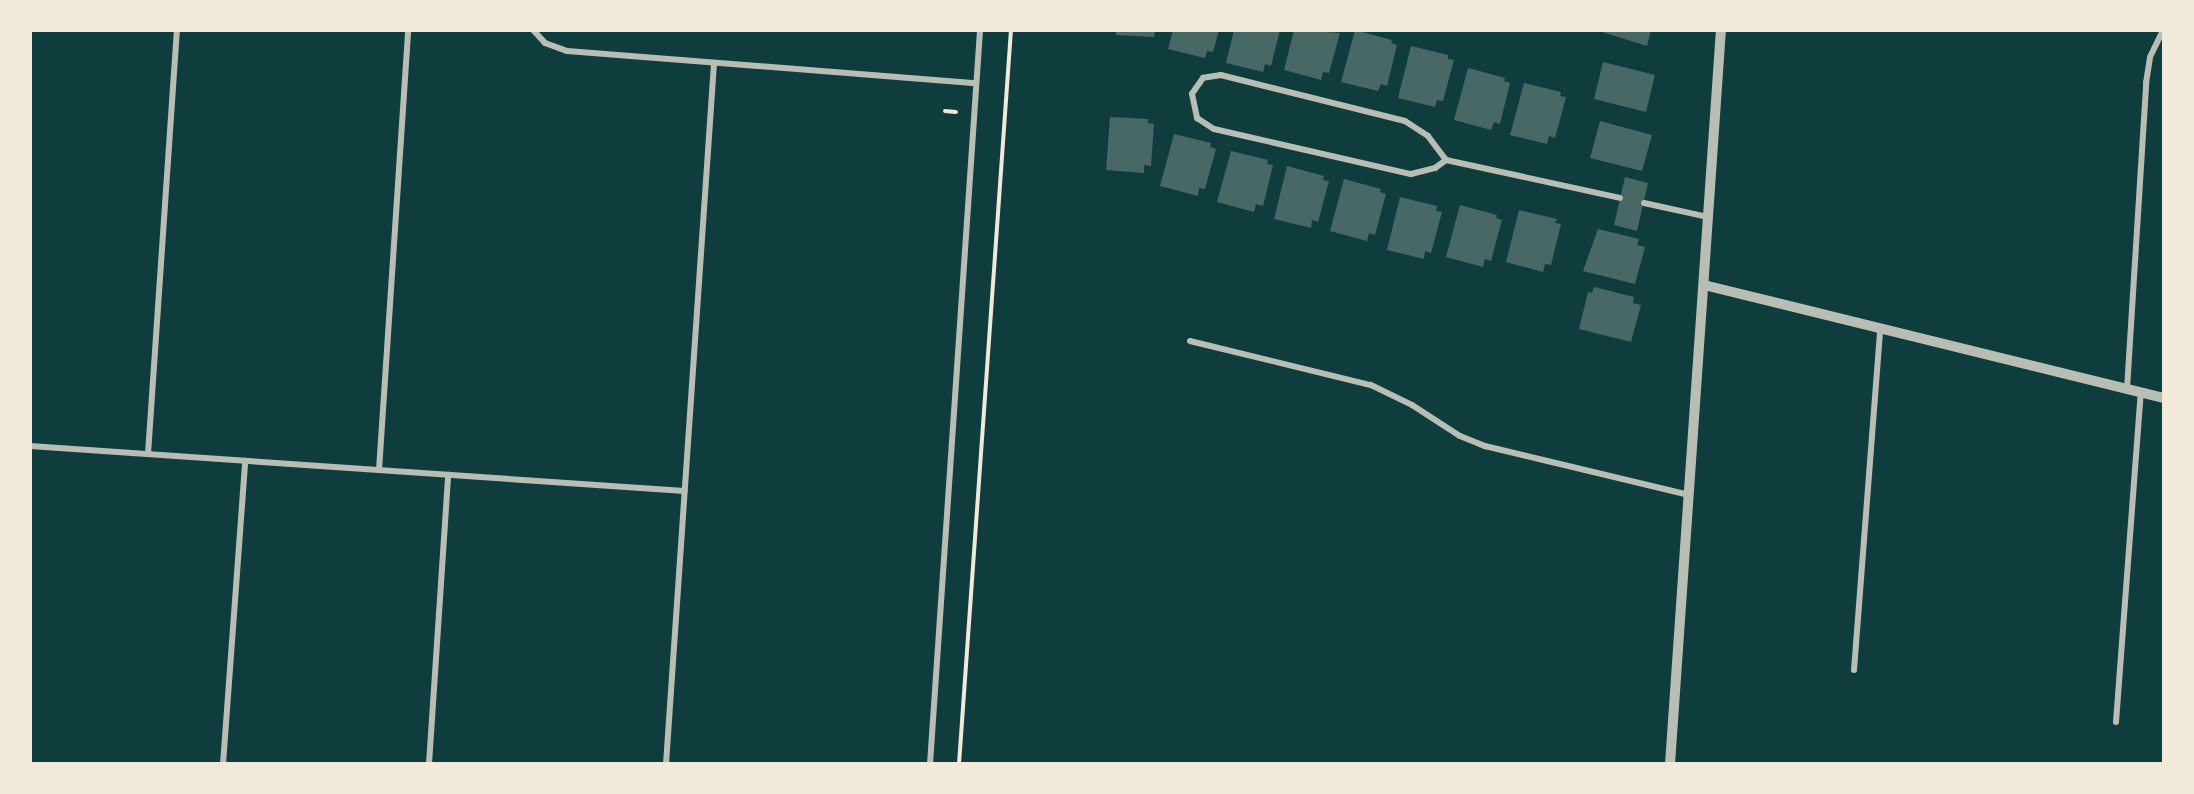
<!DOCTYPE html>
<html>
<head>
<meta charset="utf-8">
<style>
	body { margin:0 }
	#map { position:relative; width:2194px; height:794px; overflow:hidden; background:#0f3d3e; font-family:"IBM Plex Sans",sans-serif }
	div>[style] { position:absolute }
	.building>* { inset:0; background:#486865 }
	.path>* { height:4px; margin:-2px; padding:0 2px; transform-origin:2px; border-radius:2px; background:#f1e9da }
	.minor>* { height:6px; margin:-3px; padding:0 3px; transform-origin:3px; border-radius:3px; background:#b8beb3 }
	.tertiary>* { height:10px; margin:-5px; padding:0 5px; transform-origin:5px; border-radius:5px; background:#b8beb3 }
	span { translate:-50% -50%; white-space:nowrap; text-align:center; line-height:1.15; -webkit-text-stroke:6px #f1e9da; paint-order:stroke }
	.frame { position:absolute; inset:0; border:32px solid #f1e9da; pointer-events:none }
</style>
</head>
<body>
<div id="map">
	<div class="building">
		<div style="clip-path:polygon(1116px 30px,1155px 30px,1154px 37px,1116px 35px)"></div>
		<div style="clip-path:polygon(1173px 30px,1219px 30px,1213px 52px,1207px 51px,1205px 58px,1168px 49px)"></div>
		<div style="clip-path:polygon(1234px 30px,1280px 30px,1271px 66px,1265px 64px,1263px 72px,1226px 63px)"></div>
		<div style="clip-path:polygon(1294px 30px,1340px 33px,1329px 73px,1323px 72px,1321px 80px,1284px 70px)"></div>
		<div style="clip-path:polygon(1355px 30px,1392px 40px,1391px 43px,1397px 45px,1387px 86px,1381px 84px,1378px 91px,1341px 82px)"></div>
		<div style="clip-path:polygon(1596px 30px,1651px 30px,1647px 46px)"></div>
		<div style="clip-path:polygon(1411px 46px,1448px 55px,1448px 59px,1454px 60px,1443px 101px,1437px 100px,1435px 107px,1398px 98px)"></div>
		<div style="clip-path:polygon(1603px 62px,1655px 75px,1646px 112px,1594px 99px)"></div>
		<div style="clip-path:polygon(1468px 68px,1505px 78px,1504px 81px,1510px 83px,1500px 124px,1494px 122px,1491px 130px,1454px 120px)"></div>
		<div style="clip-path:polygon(1524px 83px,1561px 92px,1560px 96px,1566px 97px,1555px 138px,1549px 136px,1547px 144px,1510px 135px)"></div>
		<div style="clip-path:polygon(1110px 117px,1148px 119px,1148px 123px,1154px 124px,1151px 166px,1144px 165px,1144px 173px,1106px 170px)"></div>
		<div style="clip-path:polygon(1600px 121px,1652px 135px,1642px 171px,1590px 158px)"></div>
		<div style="clip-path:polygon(1174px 134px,1211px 143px,1210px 147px,1216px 149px,1205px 189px,1199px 188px,1198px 196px,1160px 186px)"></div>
		<div style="clip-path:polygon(1231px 151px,1268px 160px,1267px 164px,1273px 165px,1263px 206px,1256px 204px,1254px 212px,1217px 202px)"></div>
		<div style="clip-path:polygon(1287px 166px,1324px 176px,1323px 180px,1329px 181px,1318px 222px,1312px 220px,1311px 228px,1274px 219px)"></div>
		<div style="clip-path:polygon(1625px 177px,1648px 183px,1637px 231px,1614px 225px)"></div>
		<div style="clip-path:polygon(1344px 179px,1381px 189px,1380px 192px,1386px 194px,1375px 235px,1369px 233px,1367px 241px,1330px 231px)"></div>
		<div style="clip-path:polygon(1400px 197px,1437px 206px,1436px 211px,1442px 212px,1431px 253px,1425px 251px,1424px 259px,1387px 250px)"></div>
		<div style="clip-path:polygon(1460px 205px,1497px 215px,1496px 218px,1502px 220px,1491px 261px,1485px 259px,1483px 267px,1446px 257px)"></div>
		<div style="clip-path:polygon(1519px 210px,1557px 219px,1555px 223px,1561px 224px,1551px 265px,1545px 264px,1543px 272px,1506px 262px)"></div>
		<div style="clip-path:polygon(1598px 229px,1639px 239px,1637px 245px,1645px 247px,1635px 284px,1583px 271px)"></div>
		<div style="clip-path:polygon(1594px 287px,1634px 297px,1633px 303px,1641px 305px,1631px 342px,1579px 329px,1588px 292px,1592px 293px)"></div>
	</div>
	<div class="path">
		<div style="left:945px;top:111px;width:11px;rotate:5deg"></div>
		<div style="left:959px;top:764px;width:736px;rotate:-85.95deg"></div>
	</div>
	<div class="minor">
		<div style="left:533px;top:30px;width:18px;rotate:47deg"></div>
		<div style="left:545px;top:43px;width:23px;rotate:20deg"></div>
		<div style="left:567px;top:51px;width:410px;rotate:4.5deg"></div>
		<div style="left:1446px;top:160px;width:30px;rotate:-127deg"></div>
		<div style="left:1428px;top:136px;width:27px;rotate:-147deg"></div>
		<div style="left:1405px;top:121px;width:190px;rotate:-166deg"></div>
		<div style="left:1221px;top:75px;width:18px;rotate:171deg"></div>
		<div style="left:1203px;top:78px;width:19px;rotate:125deg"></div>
		<div style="left:1192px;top:94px;width:25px;rotate:78deg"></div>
		<div style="left:1197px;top:118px;width:20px;rotate:33deg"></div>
		<div style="left:1214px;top:129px;width:202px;rotate:12.9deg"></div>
		<div style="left:1411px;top:174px;width:25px;rotate:-14deg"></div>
		<div style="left:1435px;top:168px;width:14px;rotate:-36deg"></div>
		<div style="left:1446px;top:160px;width:178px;rotate:12.3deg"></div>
		<div style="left:1644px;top:203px;width:66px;rotate:12.3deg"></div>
		<div style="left:1190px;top:341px;width:186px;rotate:13.7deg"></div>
		<div style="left:1371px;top:385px;width:46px;rotate:26deg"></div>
		<div style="left:1412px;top:405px;width:57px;rotate:32.9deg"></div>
		<div style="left:1460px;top:436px;width:27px;rotate:22deg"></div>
		<div style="left:1485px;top:446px;width:210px;rotate:13.5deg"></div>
		<div style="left:2127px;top:389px;width:307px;rotate:-86.4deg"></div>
		<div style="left:2146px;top:83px;width:26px;rotate:-81deg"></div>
		<div style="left:2150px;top:57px;width:30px;rotate:-64deg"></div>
		<div style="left:30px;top:446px;width:656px;rotate:3.94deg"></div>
		<div style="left:148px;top:454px;width:425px;rotate:-86.1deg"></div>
		<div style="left:379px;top:470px;width:441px;rotate:-86.2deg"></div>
		<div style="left:1854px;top:670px;width:342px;rotate:-85.6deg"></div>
		<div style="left:2116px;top:722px;width:330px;rotate:-85.7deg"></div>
		<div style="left:223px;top:764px;width:304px;rotate:-85.8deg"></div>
		<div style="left:429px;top:764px;width:290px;rotate:-86.2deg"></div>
		<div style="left:666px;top:764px;width:703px;rotate:-86.08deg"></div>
		<div style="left:930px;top:764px;width:736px;rotate:-86.1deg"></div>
	</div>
	<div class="tertiary">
		<div style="left:1704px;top:285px;width:474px;rotate:13.8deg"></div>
		<div style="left:1670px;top:764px;width:736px;rotate:-86.03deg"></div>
	</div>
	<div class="frame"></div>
</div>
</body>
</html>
